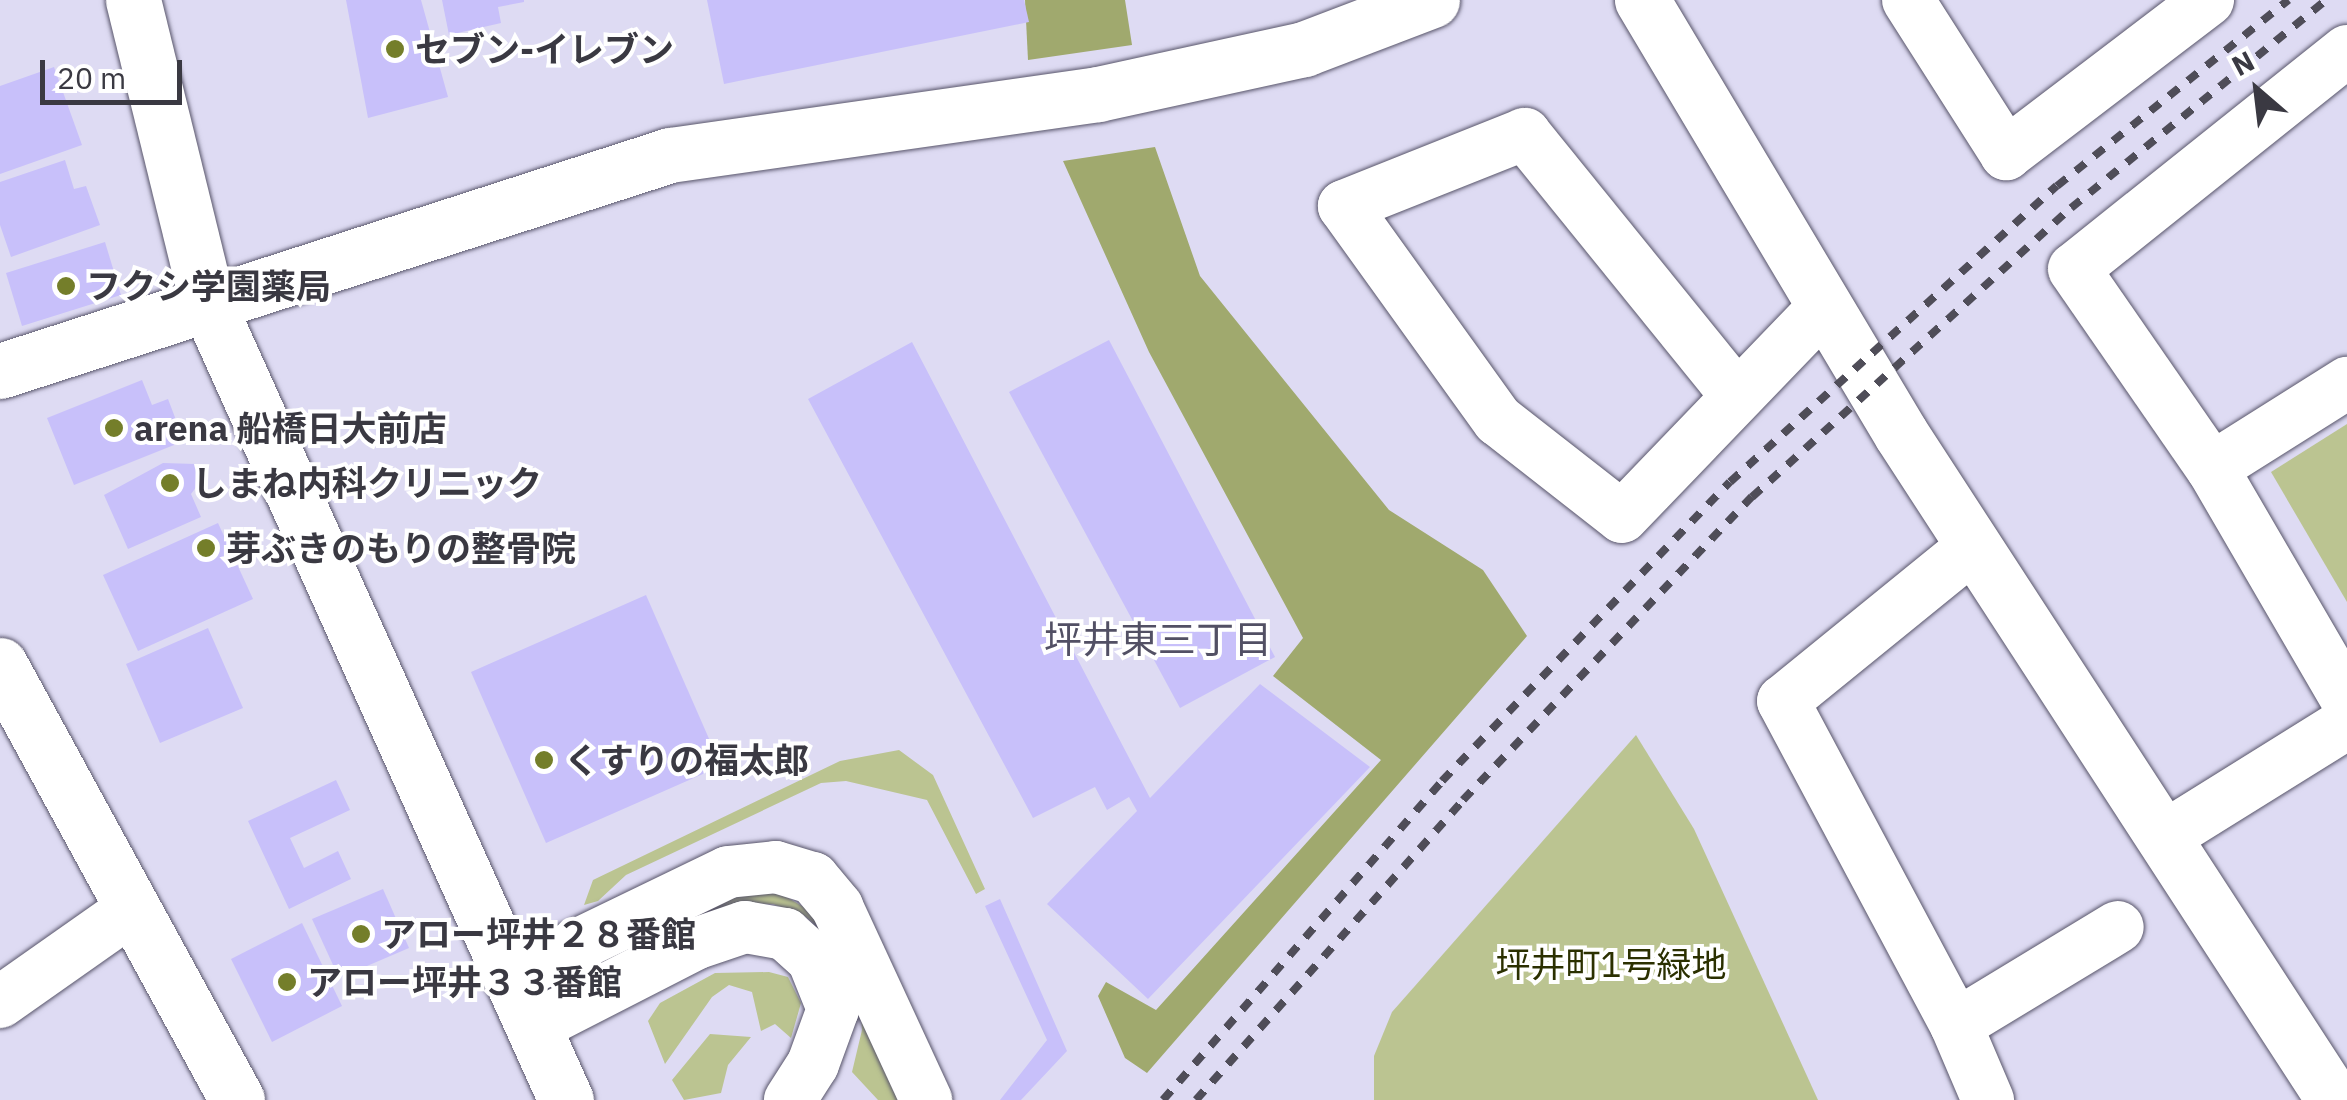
<!DOCTYPE html>
<html>
<head>
<meta charset="utf-8">
<style>
	body { margin:0 }
	#map { position:relative; width:2347px; height:1100px; overflow:hidden; background:#dedbf3; font-family:"IBM Plex Sans","Noto Sans JP",sans-serif }
	div>[style] { position:absolute }
	.green>* { inset:0; background:#bbc491 }
	.forest>* { inset:0; background:#a0a96e }
	.building>* { inset:0; background:#c8c0fa }
	.roads { filter:drop-shadow(0 0 2px #58556a) drop-shadow(0 0 2px #58556a) }
	.minor>* { height:52px; margin:-26px; padding:0 26px; transform-origin:26px; border-radius:26px; background:#fff }
	.tertiary>* { height:55px; margin:-27.5px; padding:0 27.5px; transform-origin:27.5px; border-radius:27.5px; background:#fff }
	.rail>* { height:8px; margin-top:-4px; transform-origin:0; background:repeating-linear-gradient(90deg,#4f4d58 0 12px,transparent 0 24px) }
	.dots>* { width:28px; height:28px; translate:-50% -50%; box-sizing:border-box; border:5px solid #fff; border-radius:50% }
	span { translate:-50% -50%; white-space:nowrap; text-align:center; line-height:1.15; -webkit-text-stroke:8px #fff; paint-order:stroke }
	.poi-label { font-size:35px; color:#3a3942; font-weight:700 }
	.left { translate:0 -50%; text-align:left }
	.park-label { font-size:35px; color:#2b3000 }
	.neighbourhood-label { font-size:38px; color:#525064 }
	.north { position:absolute; left:2207px; top:40px; width:100px; height:100px; -webkit-text-stroke:8px #fff; paint-order:stroke; rotate:332deg; font-size:28px; font-weight:700; line-height:40px; text-align:center; color:#3a3942 }
	.north::after { content:''; display:block; margin:auto; width:35px; height:45px; background:#3a3942; clip-path:polygon(50% 0,100% 100%,50% 72%,0 100%) }
	.scale { position:absolute; left:40px; top:60px; width:142px; height:45px; box-sizing:border-box; border:5px solid #3a3942; border-top:0; padding-left:12px; font-size:30px; line-height:35px; white-space:nowrap; color:#3a3942; -webkit-text-stroke:8px #fff; paint-order:stroke }
</style>
</head>
<body>
<div id="map">
	<div class="green">
		<div style="clip-path:polygon(2347px 424px,2347px 602px,2271px 472px)"></div>
		<div style="clip-path:polygon(1636px 735px,1694px 829px,1818px 1100px,1374px 1100px,1374px 1056px,1392px 1012px)"></div>
		<div style="clip-path:polygon(899px 750px,933px 775px,985px 889px,976px 894px,927px 800px,846px 781px,821px 783px,626px 875px,598px 901px,584px 905px,593px 880px,840px 761px)"></div>
		<div style="clip-path:polygon(736px 888px,776px 891px,828px 921px,889px 1045px,903px 1100px,878px 1100px,852px 1072px,862px 1030px,860px 1001px,825px 932px,805px 916px,773px 904px,737px 903px,615px 953px,609px 941px)"></div>
		<div style="clip-path:polygon(769px 972px,788px 977px,801px 1003px,791px 1038px,775px 1024px,761px 1031px,752px 992px,729px 985px,712px 997px,665px 1064px,648px 1021px,660px 1003px,715px 973px)"></div>
		<div style="clip-path:polygon(710px 1034px,751px 1037px,728px 1065px,721px 1093px,684px 1100px,672px 1080px)"></div>
	</div>
	<div class="forest">
		<div style="clip-path:polygon(1025px 0,1125px 0,1132px 45px,1028px 60px)"></div>
		<div style="clip-path:polygon(1155px 147px,1200px 276px,1389px 510px,1483px 570px,1527px 636px,1147px 1073px,1125px 1058px,1098px 996px,1106px 982px,1156px 1010px,1381px 760px,1273px 676px,1303px 638px,1149px 352px,1063px 161px)"></div>
	</div>
	<div class="building">
		<div style="clip-path:polygon(346px 0,421px 0,448px 97px,368px 118px)"></div>
		<div style="clip-path:polygon(442px 0,524px 0,524px 2px,498px 7px,501px 23px,449px 35px)"></div>
		<div style="clip-path:polygon(707px 0,1024px 0,1029px 22px,724px 84px)"></div>
		<div style="clip-path:polygon(54px 67px,82px 145px,0 174px,0 86px)"></div>
		<div style="clip-path:polygon(65px 160px,74px 189px,86px 186px,100px 225px,11px 257px,0 225px,0 182px)"></div>
		<div style="clip-path:polygon(105px 242px,121px 295px,22px 326px,6px 273px)"></div>
		<div style="clip-path:polygon(1109px 340px,1275px 657px,1180px 708px,1009px 392px)"></div>
		<div style="clip-path:polygon(912px 342px,1150px 798px,1260px 684px,1370px 767px,1148px 999px,1047px 904px,1137px 811px,1129px 797px,1107px 810px,1095px 787px,1033px 818px,808px 399px)"></div>
		<div style="clip-path:polygon(142px 380px,152px 405px,168px 399px,184px 441px,74px 485px,47px 418px)"></div>
		<div style="clip-path:polygon(163px 463px,196px 464px,203px 478px,191px 494px,201px 517px,128px 549px,104px 495px)"></div>
		<div style="clip-path:polygon(218px 523px,253px 599px,138px 651px,103px 575px)"></div>
		<div style="clip-path:polygon(646px 595px,721px 766px,546px 843px,471px 672px)"></div>
		<div style="clip-path:polygon(208px 628px,243px 708px,160px 743px,126px 664px)"></div>
		<div style="clip-path:polygon(336px 780px,350px 810px,290px 838px,304px 868px,338px 851px,351px 879px,289px 909px,248px 821px)"></div>
		<div style="clip-path:polygon(383px 889px,409px 948px,339px 978px,312px 919px)"></div>
		<div style="clip-path:polygon(1000px 899px,1067px 1051px,1021px 1100px,1000px 1100px,1047px 1040px,985px 906px)"></div>
		<div style="clip-path:polygon(302px 923px,342px 1006px,272px 1042px,231px 959px)"></div>
	</div>
	<div class="roads">
		<div class="minor">
			<div style="left:1908px;top:0;width:183px;rotate:57.5deg"></div>
			<div style="left:2006px;top:154px;width:254px;rotate:-37.3deg"></div>
			<div style="left:2347px;top:51px;width:349px;rotate:141.4deg"></div>
			<div style="left:2074px;top:269px;width:242px;rotate:55.3deg"></div>
			<div style="left:2212px;top:468px;width:268px;rotate:59.8deg"></div>
			<div style="left:1736px;top:395px;width:336px;rotate:-129deg"></div>
			<div style="left:1525px;top:134px;width:195px;rotate:158.3deg"></div>
			<div style="left:1344px;top:206px;width:264px;rotate:54.3deg"></div>
			<div style="left:1498px;top:420px;width:157px;rotate:38deg"></div>
			<div style="left:1622px;top:517px;width:291px;rotate:-46.1deg"></div>
			<div style="left:2212px;top:468px;width:160px;rotate:-32.2deg"></div>
			<div style="left:1974px;top:546px;width:246px;rotate:140.9deg"></div>
			<div style="left:1783px;top:701px;width:367px;rotate:61.9deg"></div>
			<div style="left:1956px;top:1025px;width:82px;rotate:66.9deg"></div>
			<div style="left:2164px;top:837px;width:216px;rotate:-31.9deg"></div>
			<div style="left:509px;top:978px;width:243px;rotate:-25.8deg"></div>
			<div style="left:728px;top:872px;width:48px;rotate:-5.9deg"></div>
			<div style="left:776px;top:867px;width:39px;rotate:17deg"></div>
			<div style="left:813px;top:878px;width:38px;rotate:50deg"></div>
			<div style="left:837px;top:907px;width:213px;rotate:65.2deg"></div>
			<div style="left:0;top:1002px;width:160px;rotate:-35.1deg"></div>
			<div style="left:1956px;top:1025px;width:189px;rotate:-31.2deg"></div>
			<div style="left:533px;top:1027px;width:182px;rotate:-27.1deg"></div>
			<div style="left:695px;top:944px;width:53px;rotate:-18.8deg"></div>
			<div style="left:745px;top:927px;width:41px;rotate:9.9deg"></div>
			<div style="left:785px;top:934px;width:38px;rotate:42deg"></div>
			<div style="left:813px;top:959px;width:54px;rotate:68.2deg"></div>
			<div style="left:833px;top:1009px;width:59px;rotate:110deg"></div>
			<div style="left:813px;top:1064px;width:43px;rotate:122.6deg"></div>
		</div>
		<div class="tertiary">
			<div style="left:133px;top:0;width:311px;rotate:76.2deg"></div>
			<div style="left:207px;top:302px;width:875px;rotate:65.78deg"></div>
			<div style="left:1642px;top:0;width:505px;rotate:59.17deg"></div>
			<div style="left:1901px;top:434px;width:794px;rotate:56.97deg"></div>
			<div style="left:0;top:371px;width:704px;rotate:-17.87deg"></div>
			<div style="left:670px;top:155px;width:432px;rotate:-8.1deg"></div>
			<div style="left:1098px;top:94px;width:211px;rotate:-12.3deg"></div>
			<div style="left:1304px;top:49px;width:137px;rotate:-20.9deg"></div>
			<div style="left:0;top:665px;width:495px;rotate:61.4deg"></div>
		</div>
	</div>
	<div class="rail">
		<div style="left:1163px;top:1100px;width:424px;rotate:-48.8deg"></div>
		<div style="left:1442px;top:781px;width:415px;rotate:-46.1deg"></div>
		<div style="left:1730px;top:482px;width:441px;rotate:-42.2deg"></div>
		<div style="left:2057px;top:186px;width:297px;rotate:-38.8deg"></div>
		<div style="left:1196px;top:1100px;width:402px;rotate:-48.3deg"></div>
		<div style="left:1463px;top:800px;width:419px;rotate:-46.4deg"></div>
		<div style="left:1752px;top:497px;width:430px;rotate:-42.2deg"></div>
		<div style="left:2071px;top:208px;width:329px;rotate:-39.2deg"></div>
	</div>
	<div class="dots">
		<div style="left:395px;top:49px;background:#747e2a"></div>
		<div style="left:66px;top:286px;background:#747e2a"></div>
		<div style="left:114px;top:428px;background:#747e2a"></div>
		<div style="left:170px;top:483px;background:#747e2a"></div>
		<div style="left:206px;top:548px;background:#747e2a"></div>
		<div style="left:544px;top:760px;background:#747e2a"></div>
		<div style="left:361px;top:934px;background:#747e2a"></div>
		<div style="left:287px;top:982px;background:#747e2a"></div>
	</div>
	<div class="poi-label">
		<span class="left" style="left:415px;top:49px">セブン-イレブン</span>
		<span class="left" style="left:86px;top:286px">フクシ学園薬局</span>
		<span class="left" style="left:134px;top:428px">arena 船橋日大前店</span>
		<span class="left" style="left:192px;top:483px">しまね内科クリニック</span>
		<span class="left" style="left:226px;top:548px">芽ぶきのもりの整骨院</span>
		<span class="left" style="left:564px;top:760px">くすりの福太郎</span>
		<span class="left" style="left:381px;top:934px">アロー坪井２８番館</span>
		<span class="left" style="left:307px;top:982px">アロー坪井３３番館</span>
	</div>
	<div class="park-label">
		<span style="left:1611px;top:964px">坪井町1号緑地</span>
	</div>
	<div class="neighbourhood-label">
		<span style="left:1158px;top:639px">坪井東三丁目</span>
	</div>
	<div class="north">N</div>
	<div class="scale">20 m</div>
</div>
</body>
</html>
